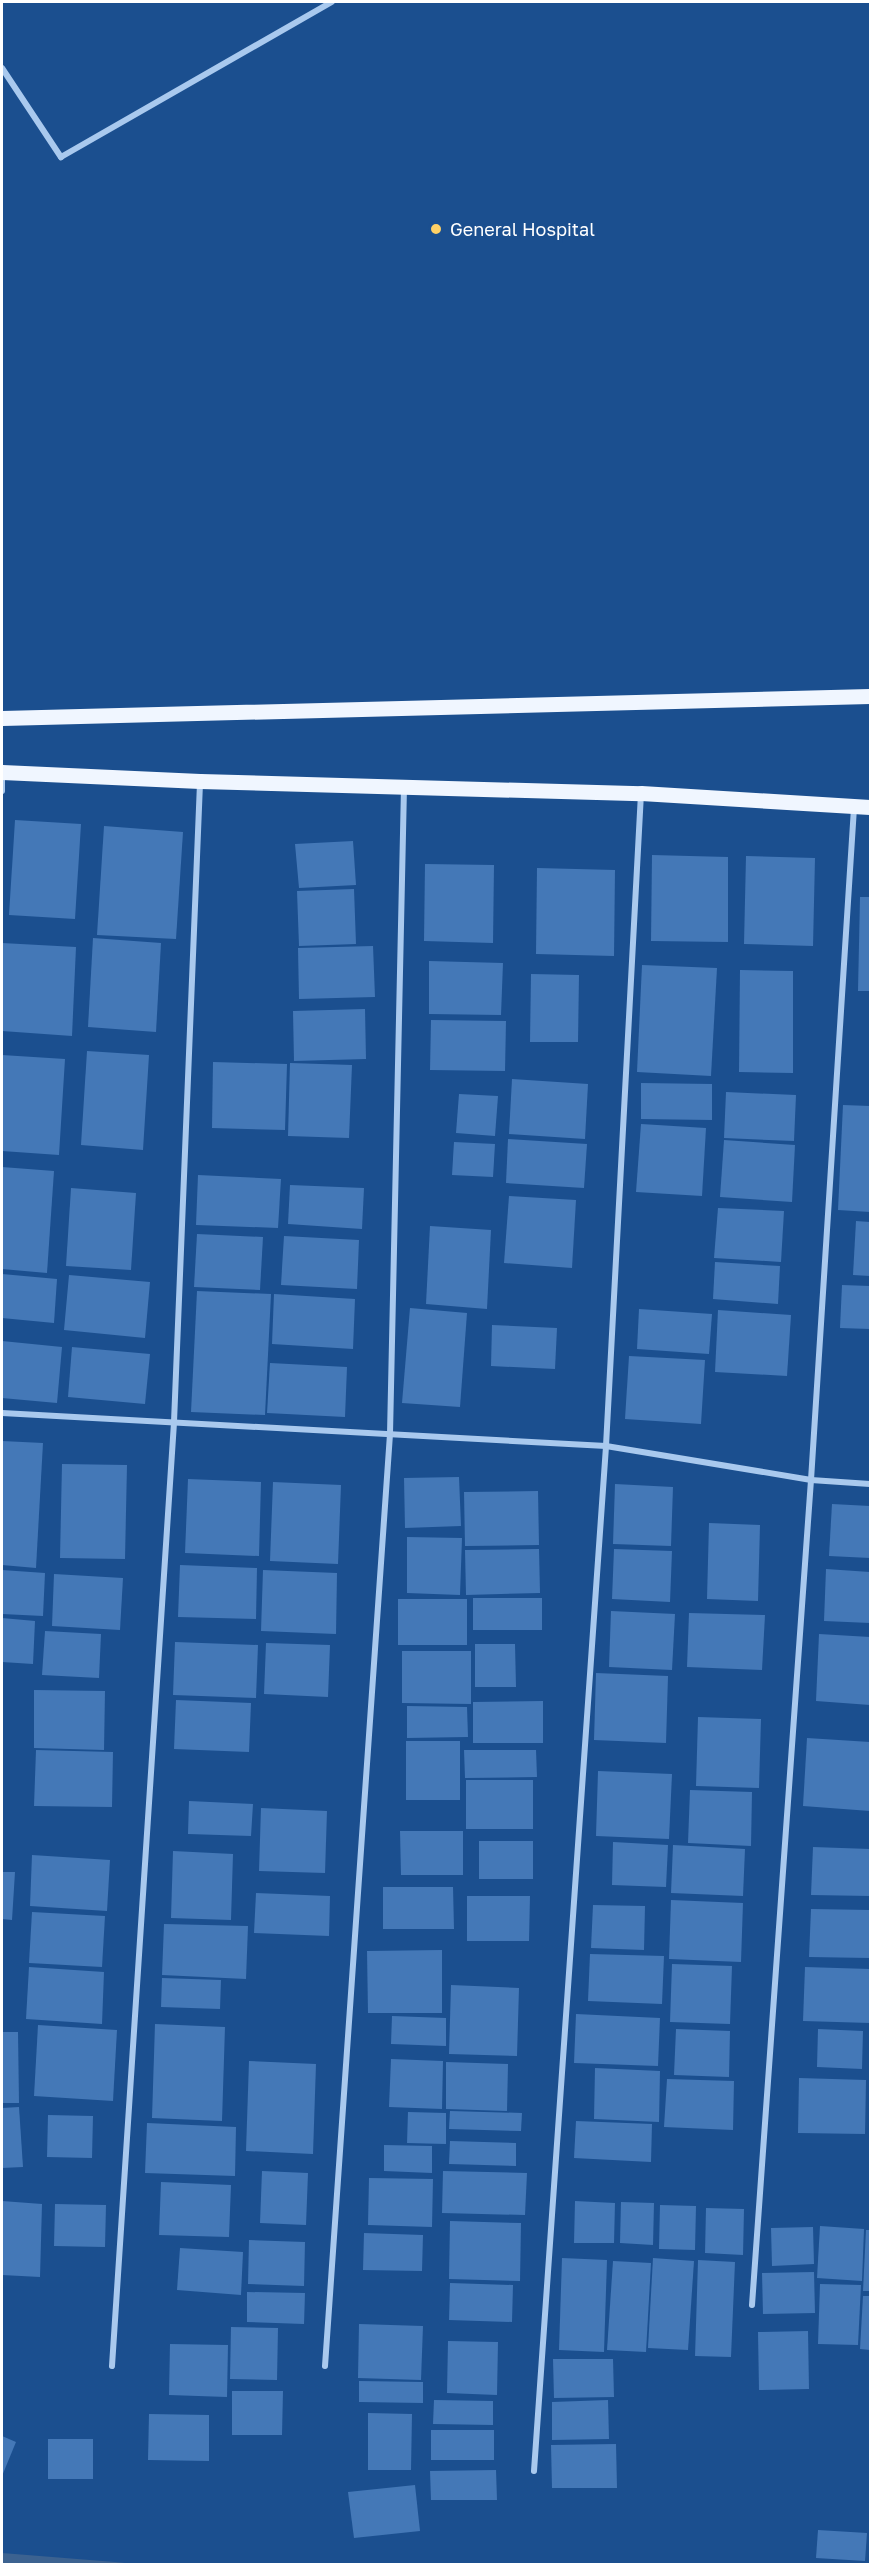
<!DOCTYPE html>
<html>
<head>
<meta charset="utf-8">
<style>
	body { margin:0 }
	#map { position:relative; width:872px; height:2566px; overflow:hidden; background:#1b4f8f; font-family:"Golos Text",sans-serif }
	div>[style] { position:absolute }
	.water>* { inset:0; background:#3c6290 }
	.building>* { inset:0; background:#4478b7 }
	.street>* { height:6px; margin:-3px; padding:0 3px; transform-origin:3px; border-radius:3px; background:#a9c9ee }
	.primary>* { height:15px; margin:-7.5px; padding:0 7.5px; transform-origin:7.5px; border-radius:7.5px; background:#f0f6ff }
	.dots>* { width:16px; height:16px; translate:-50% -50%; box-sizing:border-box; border:3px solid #1b4f8f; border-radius:50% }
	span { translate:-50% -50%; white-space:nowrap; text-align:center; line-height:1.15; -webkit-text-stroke:6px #1b4f8f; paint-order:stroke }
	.poi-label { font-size:18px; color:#fff }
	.left { translate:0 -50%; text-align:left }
	.frame { position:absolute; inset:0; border:3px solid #fff; pointer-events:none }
</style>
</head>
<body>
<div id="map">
	<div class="water">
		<div style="clip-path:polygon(2px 2553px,115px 2562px,135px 2564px,2px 2564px)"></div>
	</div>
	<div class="building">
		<div style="clip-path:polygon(15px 820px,81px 824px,75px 919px,9px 915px)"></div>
		<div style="clip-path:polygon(104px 826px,183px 832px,176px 939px,97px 935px)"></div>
		<div style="clip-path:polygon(353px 841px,356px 885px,299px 888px,295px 844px)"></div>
		<div style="clip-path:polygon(652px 855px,728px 857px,728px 942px,651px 941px)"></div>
		<div style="clip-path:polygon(746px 856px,815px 858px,813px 946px,744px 944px)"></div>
		<div style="clip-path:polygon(425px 864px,494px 865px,493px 943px,424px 941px)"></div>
		<div style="clip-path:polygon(537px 868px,615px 870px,614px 956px,536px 954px)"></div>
		<div style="clip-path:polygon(354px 889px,356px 944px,299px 946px,297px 891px)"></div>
		<div style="clip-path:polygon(860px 897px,870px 897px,870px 991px,858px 991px)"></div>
		<div style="clip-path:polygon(93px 938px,161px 943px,156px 1032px,88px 1027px)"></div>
		<div style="clip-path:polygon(2px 943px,76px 947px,72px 1036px,2px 1031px)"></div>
		<div style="clip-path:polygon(373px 946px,375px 997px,299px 999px,298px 948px)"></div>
		<div style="clip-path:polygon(429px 961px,503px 963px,501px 1015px,429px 1014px)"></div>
		<div style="clip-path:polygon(642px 965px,717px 968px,711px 1076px,637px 1072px)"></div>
		<div style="clip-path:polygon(740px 970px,793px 971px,793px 1073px,739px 1072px)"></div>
		<div style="clip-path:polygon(531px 974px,579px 975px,578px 1042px,530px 1042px)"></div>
		<div style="clip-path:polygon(365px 1009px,366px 1059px,294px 1061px,293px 1011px)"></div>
		<div style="clip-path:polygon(431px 1020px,506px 1021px,505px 1071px,430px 1070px)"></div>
		<div style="clip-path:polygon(87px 1051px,149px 1055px,143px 1150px,81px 1145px)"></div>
		<div style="clip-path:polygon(2px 1055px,65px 1059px,59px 1155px,2px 1151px)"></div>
		<div style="clip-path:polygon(213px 1062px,287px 1064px,285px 1130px,212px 1128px)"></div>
		<div style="clip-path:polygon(290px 1063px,352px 1065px,349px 1138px,288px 1136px)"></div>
		<div style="clip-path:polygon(512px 1079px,588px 1084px,585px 1139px,509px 1134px)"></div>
		<div style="clip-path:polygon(641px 1083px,712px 1084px,712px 1120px,641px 1119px)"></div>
		<div style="clip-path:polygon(726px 1092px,796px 1095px,794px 1141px,724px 1138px)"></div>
		<div style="clip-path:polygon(459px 1094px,498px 1096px,495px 1136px,456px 1133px)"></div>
		<div style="clip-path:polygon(843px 1105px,870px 1106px,870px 1212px,838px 1210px)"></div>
		<div style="clip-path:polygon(641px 1124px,706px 1128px,702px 1196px,636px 1192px)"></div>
		<div style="clip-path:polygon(508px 1139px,587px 1144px,584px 1188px,506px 1183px)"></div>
		<div style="clip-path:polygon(724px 1140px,795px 1145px,792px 1202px,720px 1197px)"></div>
		<div style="clip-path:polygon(454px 1142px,495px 1144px,493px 1177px,452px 1175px)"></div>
		<div style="clip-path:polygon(2px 1167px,54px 1171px,47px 1273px,2px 1269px)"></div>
		<div style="clip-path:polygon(198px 1175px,281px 1179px,278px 1228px,196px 1225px)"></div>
		<div style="clip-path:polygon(290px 1185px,364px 1188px,362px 1229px,288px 1224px)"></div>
		<div style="clip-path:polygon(71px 1188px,136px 1193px,131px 1270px,66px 1266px)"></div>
		<div style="clip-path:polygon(509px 1196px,576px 1200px,572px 1268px,504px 1263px)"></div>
		<div style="clip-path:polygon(718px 1208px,784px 1211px,781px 1262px,714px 1258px)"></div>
		<div style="clip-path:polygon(856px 1221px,870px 1222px,870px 1276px,853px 1275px)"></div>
		<div style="clip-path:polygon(430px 1226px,491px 1230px,487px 1309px,426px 1304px)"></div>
		<div style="clip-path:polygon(197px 1234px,263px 1237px,260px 1290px,194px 1287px)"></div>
		<div style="clip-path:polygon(284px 1236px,359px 1240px,357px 1289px,281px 1285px)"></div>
		<div style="clip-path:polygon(715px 1262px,780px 1266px,778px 1304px,713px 1299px)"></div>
		<div style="clip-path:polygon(2px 1274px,57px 1279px,54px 1323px,2px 1318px)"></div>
		<div style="clip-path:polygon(69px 1275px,150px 1282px,145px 1338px,64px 1330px)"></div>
		<div style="clip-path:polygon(842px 1285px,870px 1286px,870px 1329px,840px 1328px)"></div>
		<div style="clip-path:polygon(197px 1291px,271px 1294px,265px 1415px,191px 1412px)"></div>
		<div style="clip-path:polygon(274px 1294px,355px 1299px,353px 1349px,272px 1344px)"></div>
		<div style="clip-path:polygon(410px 1308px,467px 1313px,460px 1407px,402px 1403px)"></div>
		<div style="clip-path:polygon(639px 1309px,712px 1314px,709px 1354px,637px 1349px)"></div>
		<div style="clip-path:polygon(718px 1310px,791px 1315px,787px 1376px,715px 1372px)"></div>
		<div style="clip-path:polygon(492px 1325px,557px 1328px,555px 1369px,491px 1366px)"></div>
		<div style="clip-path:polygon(2px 1341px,62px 1347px,57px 1403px,2px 1398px)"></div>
		<div style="clip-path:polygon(72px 1347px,150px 1354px,145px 1404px,68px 1397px)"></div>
		<div style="clip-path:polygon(629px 1356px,705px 1360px,701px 1424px,625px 1419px)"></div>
		<div style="clip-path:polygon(270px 1363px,347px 1367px,345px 1417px,267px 1413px)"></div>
		<div style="clip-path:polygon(2px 1441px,43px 1443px,36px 1568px,2px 1565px)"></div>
		<div style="clip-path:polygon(62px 1464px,127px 1465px,125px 1559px,60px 1558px)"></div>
		<div style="clip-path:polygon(459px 1477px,461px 1526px,405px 1528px,404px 1478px)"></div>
		<div style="clip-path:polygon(188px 1479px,261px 1482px,259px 1556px,185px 1553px)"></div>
		<div style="clip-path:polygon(273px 1482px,341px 1485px,338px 1564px,270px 1561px)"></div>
		<div style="clip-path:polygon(615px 1484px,673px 1487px,671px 1546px,613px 1544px)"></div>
		<div style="clip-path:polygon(538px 1491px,539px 1545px,465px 1546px,464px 1492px)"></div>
		<div style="clip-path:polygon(832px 1504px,870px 1506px,870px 1558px,829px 1556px)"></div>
		<div style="clip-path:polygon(709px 1523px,760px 1525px,758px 1601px,707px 1599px)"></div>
		<div style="clip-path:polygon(407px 1537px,462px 1538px,460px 1595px,407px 1593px)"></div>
		<div style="clip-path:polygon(539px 1549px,540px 1593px,466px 1595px,465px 1550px)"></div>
		<div style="clip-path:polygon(614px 1549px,672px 1551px,670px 1602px,612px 1599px)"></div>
		<div style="clip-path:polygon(180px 1565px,257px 1568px,256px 1619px,178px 1617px)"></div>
		<div style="clip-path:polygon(826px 1569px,870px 1572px,870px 1623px,824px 1621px)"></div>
		<div style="clip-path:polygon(2px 1570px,45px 1573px,43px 1616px,2px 1614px)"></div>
		<div style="clip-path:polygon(263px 1570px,337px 1573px,336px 1634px,261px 1631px)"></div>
		<div style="clip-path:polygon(54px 1574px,123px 1578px,120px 1630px,52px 1626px)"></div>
		<div style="clip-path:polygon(473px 1598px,542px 1598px,542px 1630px,473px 1630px)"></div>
		<div style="clip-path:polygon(398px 1599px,467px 1599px,467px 1645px,398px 1645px)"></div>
		<div style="clip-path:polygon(611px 1611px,675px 1614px,672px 1670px,609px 1667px)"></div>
		<div style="clip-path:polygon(689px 1613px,765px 1615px,762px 1670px,687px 1667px)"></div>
		<div style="clip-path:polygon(2px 1618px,35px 1621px,33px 1664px,2px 1662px)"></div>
		<div style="clip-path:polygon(45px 1631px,101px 1634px,99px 1678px,42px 1675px)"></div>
		<div style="clip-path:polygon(819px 1634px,870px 1637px,870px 1705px,816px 1701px)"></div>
		<div style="clip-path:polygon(175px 1642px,258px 1645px,256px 1698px,173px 1695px)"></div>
		<div style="clip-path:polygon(266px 1643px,330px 1645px,328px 1697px,264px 1694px)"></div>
		<div style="clip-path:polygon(475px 1644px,515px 1644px,516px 1687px,475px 1687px)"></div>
		<div style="clip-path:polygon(402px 1651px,471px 1651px,471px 1704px,402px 1703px)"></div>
		<div style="clip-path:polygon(596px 1673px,668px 1676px,666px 1743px,594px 1740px)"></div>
		<div style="clip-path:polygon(34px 1690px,105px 1691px,104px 1750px,34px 1748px)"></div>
		<div style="clip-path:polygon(176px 1700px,251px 1703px,249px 1752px,174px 1749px)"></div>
		<div style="clip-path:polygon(543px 1701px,543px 1743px,473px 1743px,473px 1702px)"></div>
		<div style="clip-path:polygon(407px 1706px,467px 1707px,468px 1737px,407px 1738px)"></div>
		<div style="clip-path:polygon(698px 1717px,761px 1719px,759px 1788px,696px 1786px)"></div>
		<div style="clip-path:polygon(807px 1738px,870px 1742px,870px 1811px,803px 1806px)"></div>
		<div style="clip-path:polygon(406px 1741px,460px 1741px,460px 1800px,406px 1800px)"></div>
		<div style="clip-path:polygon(36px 1750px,113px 1752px,112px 1807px,34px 1806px)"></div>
		<div style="clip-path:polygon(464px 1750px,536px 1750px,537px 1777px,465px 1778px)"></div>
		<div style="clip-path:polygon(598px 1771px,672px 1774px,669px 1839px,596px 1836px)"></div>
		<div style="clip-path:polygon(466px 1780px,533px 1780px,533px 1829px,466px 1829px)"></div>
		<div style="clip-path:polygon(690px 1790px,752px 1792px,751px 1846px,688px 1843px)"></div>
		<div style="clip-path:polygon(189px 1801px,253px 1804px,251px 1836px,188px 1834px)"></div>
		<div style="clip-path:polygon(261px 1808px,327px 1811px,325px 1873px,259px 1871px)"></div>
		<div style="clip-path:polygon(400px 1831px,463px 1831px,463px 1875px,401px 1875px)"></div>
		<div style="clip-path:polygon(479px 1841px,533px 1841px,533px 1879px,479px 1879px)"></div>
		<div style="clip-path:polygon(613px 1842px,668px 1845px,666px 1887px,612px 1885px)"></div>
		<div style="clip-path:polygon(673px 1845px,745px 1849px,743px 1896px,671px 1893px)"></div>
		<div style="clip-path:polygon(813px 1847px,870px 1849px,870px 1896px,811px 1895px)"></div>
		<div style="clip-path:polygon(173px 1851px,233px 1854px,231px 1920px,171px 1918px)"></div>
		<div style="clip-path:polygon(32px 1855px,110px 1860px,107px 1911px,30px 1906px)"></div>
		<div style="clip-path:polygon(2px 1872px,15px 1872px,12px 1920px,2px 1919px)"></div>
		<div style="clip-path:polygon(383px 1887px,453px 1887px,454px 1929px,383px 1929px)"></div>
		<div style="clip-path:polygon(256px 1893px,330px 1896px,329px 1936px,254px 1933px)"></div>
		<div style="clip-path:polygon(467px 1896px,530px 1896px,529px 1941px,467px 1941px)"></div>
		<div style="clip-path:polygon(671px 1900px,743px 1903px,741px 1962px,669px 1959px)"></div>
		<div style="clip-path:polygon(593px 1905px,645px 1906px,644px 1950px,591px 1948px)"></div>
		<div style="clip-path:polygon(811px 1909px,870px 1910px,870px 1958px,809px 1957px)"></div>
		<div style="clip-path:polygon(32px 1912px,105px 1916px,102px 1967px,29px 1963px)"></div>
		<div style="clip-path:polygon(164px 1924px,248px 1926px,246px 1979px,162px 1975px)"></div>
		<div style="clip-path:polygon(442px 1950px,442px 2013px,368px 2013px,367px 1951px)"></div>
		<div style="clip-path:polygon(590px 1954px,664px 1956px,662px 2004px,588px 2001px)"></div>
		<div style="clip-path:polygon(672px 1964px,732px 1966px,730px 2024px,670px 2022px)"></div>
		<div style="clip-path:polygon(29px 1967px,104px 1972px,102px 2024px,26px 2019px)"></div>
		<div style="clip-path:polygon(805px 1967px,870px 1969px,870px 2023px,803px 2021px)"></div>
		<div style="clip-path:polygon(162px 1978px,221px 1980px,220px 2009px,161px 2007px)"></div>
		<div style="clip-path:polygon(451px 1985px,519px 1988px,517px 2056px,449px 2054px)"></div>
		<div style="clip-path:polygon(576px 2014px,660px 2018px,658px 2066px,574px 2063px)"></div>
		<div style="clip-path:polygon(392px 2016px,446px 2018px,446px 2046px,391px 2044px)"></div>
		<div style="clip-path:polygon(155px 2024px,225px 2027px,222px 2121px,152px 2118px)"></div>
		<div style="clip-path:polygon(38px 2025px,117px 2030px,113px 2101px,34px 2096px)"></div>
		<div style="clip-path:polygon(676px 2029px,730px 2031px,729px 2077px,674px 2075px)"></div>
		<div style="clip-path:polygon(818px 2029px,863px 2031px,862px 2069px,817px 2067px)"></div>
		<div style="clip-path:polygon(2px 2032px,18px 2032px,19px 2103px,2px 2103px)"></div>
		<div style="clip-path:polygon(391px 2059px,443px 2061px,442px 2109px,389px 2107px)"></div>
		<div style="clip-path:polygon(249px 2061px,316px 2064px,313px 2154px,246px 2151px)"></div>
		<div style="clip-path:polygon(446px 2062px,508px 2064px,507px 2111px,446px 2109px)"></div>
		<div style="clip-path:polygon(595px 2068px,660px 2071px,659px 2122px,594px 2119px)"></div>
		<div style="clip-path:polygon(799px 2078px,866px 2080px,865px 2134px,798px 2133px)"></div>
		<div style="clip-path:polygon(667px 2079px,734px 2081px,733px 2130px,664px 2127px)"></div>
		<div style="clip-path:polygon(19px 2107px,23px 2167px,2px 2168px,2px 2108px)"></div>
		<div style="clip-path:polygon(450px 2111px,522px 2113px,521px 2131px,449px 2129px)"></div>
		<div style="clip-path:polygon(408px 2112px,446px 2113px,446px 2144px,407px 2143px)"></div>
		<div style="clip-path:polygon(48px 2115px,93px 2116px,92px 2158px,47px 2157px)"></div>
		<div style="clip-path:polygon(576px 2121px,652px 2124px,651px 2162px,574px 2158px)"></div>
		<div style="clip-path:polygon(147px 2123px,236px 2127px,235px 2176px,145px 2173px)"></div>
		<div style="clip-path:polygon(450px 2141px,516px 2143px,516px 2166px,449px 2164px)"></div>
		<div style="clip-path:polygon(384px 2145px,432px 2146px,432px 2173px,384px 2171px)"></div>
		<div style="clip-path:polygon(262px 2171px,308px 2173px,306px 2225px,260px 2223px)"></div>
		<div style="clip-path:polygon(443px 2171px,527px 2173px,525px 2215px,442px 2213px)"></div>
		<div style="clip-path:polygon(369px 2178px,433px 2179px,432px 2227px,368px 2225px)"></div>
		<div style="clip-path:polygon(161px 2182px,231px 2185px,229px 2237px,159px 2235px)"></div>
		<div style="clip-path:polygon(2px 2201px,42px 2204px,40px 2277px,2px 2275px)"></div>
		<div style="clip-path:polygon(575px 2201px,615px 2203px,614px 2243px,574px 2243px)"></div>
		<div style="clip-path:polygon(621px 2202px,654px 2203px,653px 2245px,620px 2243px)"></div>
		<div style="clip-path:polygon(55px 2204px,106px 2205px,105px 2247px,54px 2246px)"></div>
		<div style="clip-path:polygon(660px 2205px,696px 2206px,695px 2250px,659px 2249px)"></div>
		<div style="clip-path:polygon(706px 2208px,744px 2209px,743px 2255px,705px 2253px)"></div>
		<div style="clip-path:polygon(450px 2221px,521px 2223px,520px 2281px,449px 2279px)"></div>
		<div style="clip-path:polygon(820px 2226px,864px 2229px,862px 2281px,817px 2278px)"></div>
		<div style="clip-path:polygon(813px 2227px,814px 2264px,772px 2266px,771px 2228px)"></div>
		<div style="clip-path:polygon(866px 2230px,870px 2230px,870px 2291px,863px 2291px)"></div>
		<div style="clip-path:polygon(364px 2233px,423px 2235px,422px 2271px,363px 2270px)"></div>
		<div style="clip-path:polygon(249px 2240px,305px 2242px,304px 2286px,248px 2284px)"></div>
		<div style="clip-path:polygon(180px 2248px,243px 2252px,241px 2295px,177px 2290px)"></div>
		<div style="clip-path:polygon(562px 2258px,607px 2260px,604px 2352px,559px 2350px)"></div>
		<div style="clip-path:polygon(653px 2258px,694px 2261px,688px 2350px,648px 2348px)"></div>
		<div style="clip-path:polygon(698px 2260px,735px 2262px,731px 2357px,695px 2356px)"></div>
		<div style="clip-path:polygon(613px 2261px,651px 2263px,646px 2352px,607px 2350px)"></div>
		<div style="clip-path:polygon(814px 2272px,815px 2313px,763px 2314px,762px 2273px)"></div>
		<div style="clip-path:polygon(450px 2283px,513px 2285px,512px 2322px,449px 2320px)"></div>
		<div style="clip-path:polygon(820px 2284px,861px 2285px,858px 2345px,818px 2344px)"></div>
		<div style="clip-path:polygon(247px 2292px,305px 2293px,304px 2324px,247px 2322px)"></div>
		<div style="clip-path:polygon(863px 2296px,870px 2296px,870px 2350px,860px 2349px)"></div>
		<div style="clip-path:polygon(359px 2324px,423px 2326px,421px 2380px,358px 2378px)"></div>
		<div style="clip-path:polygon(231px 2327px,278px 2328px,277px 2380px,230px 2379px)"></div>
		<div style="clip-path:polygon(808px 2331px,809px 2389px,759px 2390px,758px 2332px)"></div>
		<div style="clip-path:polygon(448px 2341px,498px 2342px,497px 2395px,447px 2393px)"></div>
		<div style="clip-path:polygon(170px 2344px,228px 2345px,227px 2397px,169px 2395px)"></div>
		<div style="clip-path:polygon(553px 2359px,613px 2359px,614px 2397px,554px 2398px)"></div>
		<div style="clip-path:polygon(359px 2381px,423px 2382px,423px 2403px,359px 2402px)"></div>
		<div style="clip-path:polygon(232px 2391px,283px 2391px,282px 2435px,232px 2435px)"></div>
		<div style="clip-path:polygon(434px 2400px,493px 2401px,493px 2425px,433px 2424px)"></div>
		<div style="clip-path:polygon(608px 2400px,609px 2439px,552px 2440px,552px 2402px)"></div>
		<div style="clip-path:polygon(368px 2413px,412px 2414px,411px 2470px,368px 2470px)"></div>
		<div style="clip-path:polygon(149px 2414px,209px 2415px,209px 2461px,148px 2460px)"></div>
		<div style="clip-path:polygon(431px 2430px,494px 2430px,494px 2460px,431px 2460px)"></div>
		<div style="clip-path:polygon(2px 2436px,16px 2442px,2px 2476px)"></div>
		<div style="clip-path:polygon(48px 2439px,93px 2439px,93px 2479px,48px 2479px)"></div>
		<div style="clip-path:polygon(616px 2444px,617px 2488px,552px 2488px,551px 2445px)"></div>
		<div style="clip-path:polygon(496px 2470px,497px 2500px,431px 2500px,430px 2471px)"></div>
		<div style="clip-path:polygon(415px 2485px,420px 2531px,354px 2538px,348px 2492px)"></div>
		<div style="clip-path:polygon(818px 2530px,867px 2533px,865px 2561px,816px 2558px)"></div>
	</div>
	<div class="street">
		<div style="left:2px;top:68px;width:107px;rotate:56.5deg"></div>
		<div style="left:61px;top:157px;width:312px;rotate:-29.8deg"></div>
		<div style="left:2px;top:791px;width:18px;rotate:-90deg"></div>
		<div style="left:2px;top:1413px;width:605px;rotate:3.13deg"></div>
		<div style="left:606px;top:1446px;width:208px;rotate:9.4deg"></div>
		<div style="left:811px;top:1480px;width:59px;rotate:3.9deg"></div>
		<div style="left:752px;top:2305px;width:827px;rotate:-85.91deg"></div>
		<div style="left:811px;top:1480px;width:674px;rotate:-86.34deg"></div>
		<div style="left:112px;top:2366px;width:946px;rotate:-86.24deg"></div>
		<div style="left:174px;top:1422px;width:641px;rotate:-87.67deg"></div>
		<div style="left:325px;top:2366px;width:934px;rotate:-86.01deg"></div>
		<div style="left:390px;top:1434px;width:646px;rotate:-88.76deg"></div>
		<div style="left:534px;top:2471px;width:1028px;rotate:-85.98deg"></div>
		<div style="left:606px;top:1446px;width:654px;rotate:-86.93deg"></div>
	</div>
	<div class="primary">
		<div style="left:2px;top:718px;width:868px;rotate:-1.45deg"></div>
		<div style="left:2px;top:772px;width:198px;rotate:2.6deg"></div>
		<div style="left:200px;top:781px;width:441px;rotate:1.6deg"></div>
		<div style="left:641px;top:793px;width:229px;rotate:3.5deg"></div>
	</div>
	<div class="dots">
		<div style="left:436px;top:229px;background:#ffd166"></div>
	</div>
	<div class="poi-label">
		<span class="left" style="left:450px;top:229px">General Hospital</span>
	</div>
	<div class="frame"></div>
</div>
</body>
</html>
